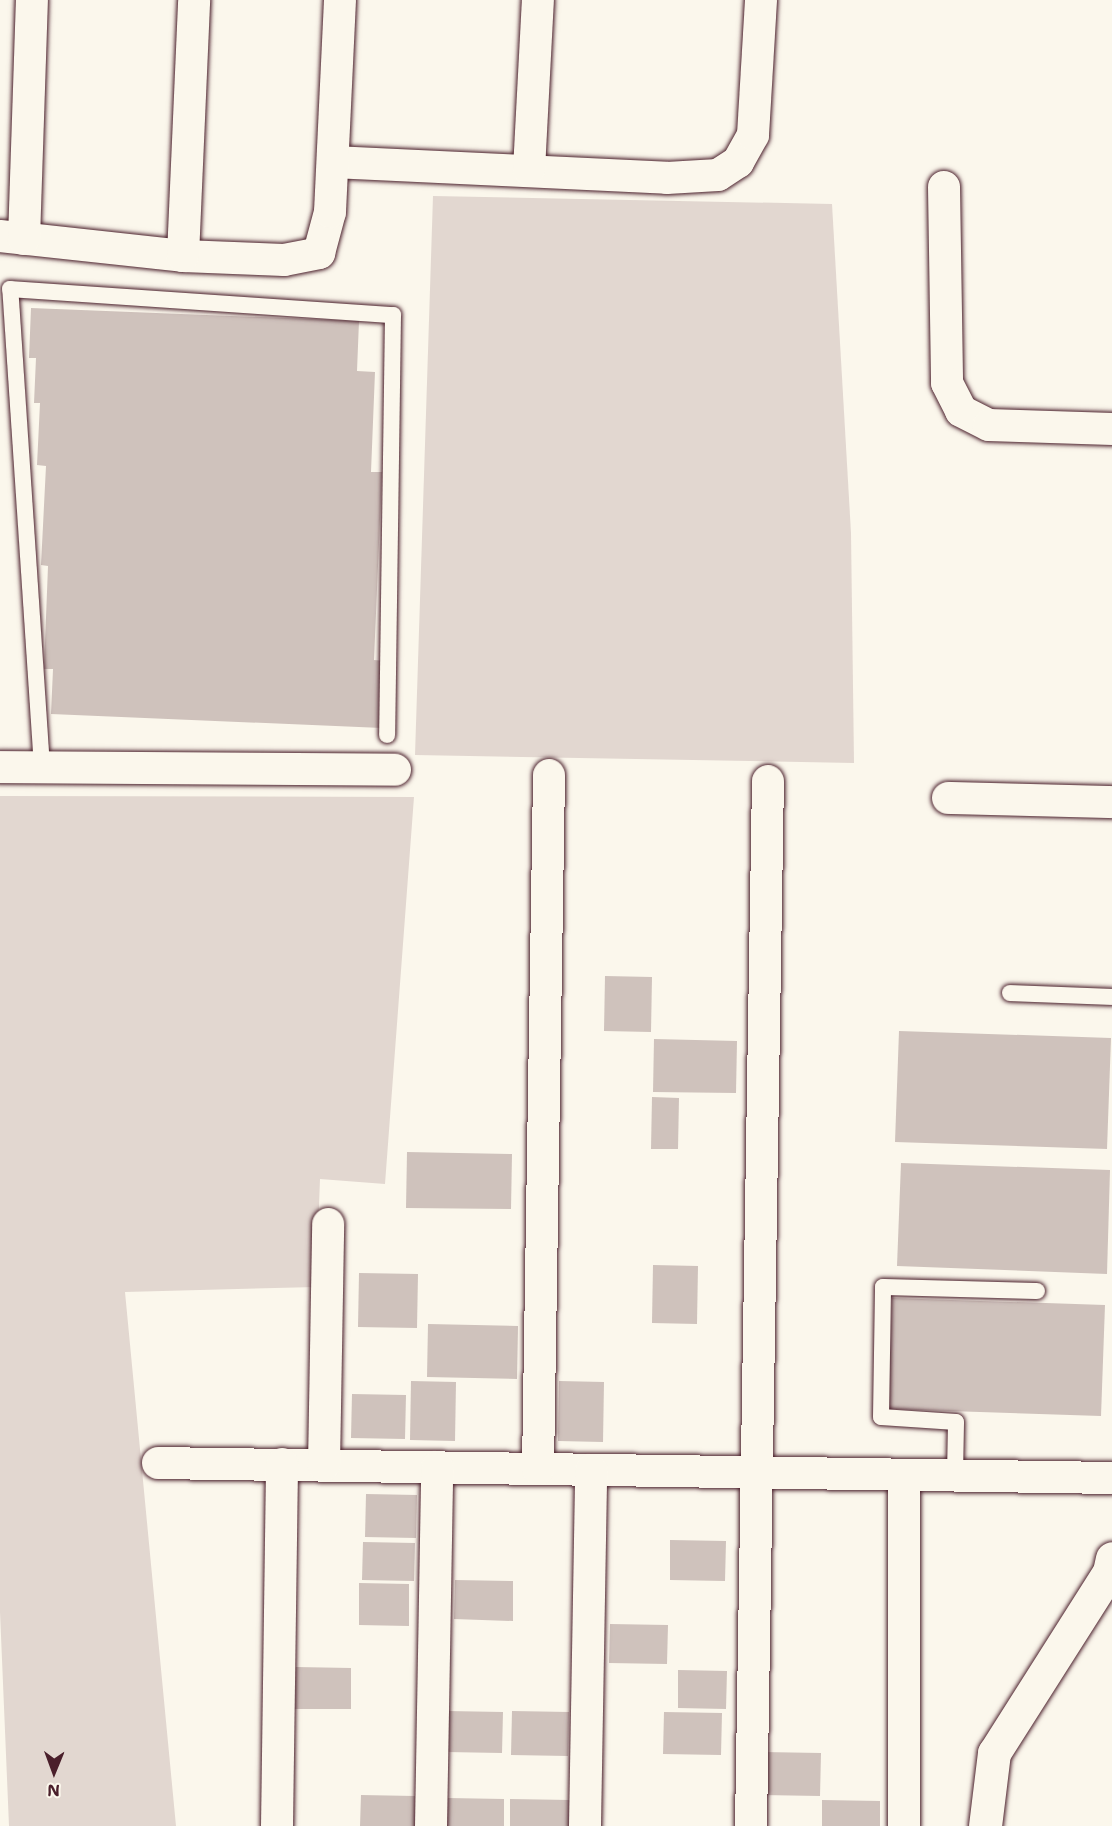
<!DOCTYPE html>
<html>
<head>
<meta charset="utf-8">
<style>
	body { margin:0 }
	#map { position:relative; width:1112px; height:1826px; overflow:hidden; background:#fbf7ec; font-family:"Shantell Sans",sans-serif }
	div>[style] { position:absolute }
	.green>* { inset:0; background:#e2d7d0 }
	.building>* { inset:0; background:#cfc2bc }
	.roads { filter:drop-shadow(0 0 2px #4a1f2b) drop-shadow(0 0 2px #4a1f2b) }
	.service>* { height:16px; margin:-8px; padding:0 8px; transform-origin:8px; border-radius:8px; background:#fbf7ec }
	.minor>* { height:32px; margin:-16px; padding:0 16px; transform-origin:16px; border-radius:16px; background:#fbf7ec }
	.tertiary>* { height:33px; margin:-16.5px; padding:0 16.5px; transform-origin:16.5px; border-radius:16.5px; background:#fbf7ec }
	span { translate:-50% -50%; white-space:nowrap; text-align:center; line-height:1.15; -webkit-text-stroke:4.5px #fbf7ec; paint-order:stroke }
	.north { position:absolute; left:24px; top:1742px; width:60px; height:60px; -webkit-text-stroke:4px #fbf7ec; paint-order:stroke; rotate:181deg; font-size:16px; font-weight:700; line-height:24px; text-align:center; color:#4a1f2b }
	.north::after { content:''; display:block; margin:auto; width:21px; height:27px; background:#4a1f2b; clip-path:polygon(50% 0,100% 100%,50% 72%,0 100%) }
</style>
</head>
<body>
<div id="map">
	<div class="green">
		<div style="clip-path:polygon(433px 196px,832px 204px,851px 533px,854px 763px,415px 755px)"></div>
		<div style="clip-path:polygon(0 796px,414px 797px,385px 1184px,320px 1179px,316px 1287px,125px 1292px,176px 1826px,9px 1826px,0 1612px)"></div>
	</div>
	<div class="building">
		<div style="clip-path:polygon(31px 308px,359px 321px,357px 371px,375px 372px,371px 472px,382px 472px,374px 660px,385px 661px,382px 728px,51px 714px,53px 669px,44px 669px,48px 566px,41px 565px,46px 466px,37px 465px,40px 403px,34px 403px,36px 358px,29px 358px)"></div>
		<div style="clip-path:polygon(605px 976px,652px 977px,651px 1032px,604px 1031px)"></div>
		<div style="clip-path:polygon(899px 1031px,1111px 1038px,1107px 1149px,895px 1142px)"></div>
		<div style="clip-path:polygon(654px 1039px,737px 1041px,736px 1093px,653px 1092px)"></div>
		<div style="clip-path:polygon(652px 1097px,679px 1098px,678px 1149px,651px 1149px)"></div>
		<div style="clip-path:polygon(407px 1152px,512px 1154px,511px 1209px,406px 1208px)"></div>
		<div style="clip-path:polygon(901px 1163px,1110px 1170px,1107px 1274px,897px 1266px)"></div>
		<div style="clip-path:polygon(653px 1265px,698px 1266px,697px 1324px,652px 1323px)"></div>
		<div style="clip-path:polygon(359px 1273px,418px 1274px,417px 1328px,358px 1327px)"></div>
		<div style="clip-path:polygon(892px 1298px,1105px 1305px,1101px 1416px,888px 1409px)"></div>
		<div style="clip-path:polygon(428px 1324px,518px 1326px,517px 1379px,427px 1377px)"></div>
		<div style="clip-path:polygon(411px 1381px,456px 1382px,455px 1441px,410px 1440px)"></div>
		<div style="clip-path:polygon(559px 1381px,604px 1382px,603px 1442px,558px 1441px)"></div>
		<div style="clip-path:polygon(352px 1394px,406px 1395px,405px 1439px,351px 1438px)"></div>
		<div style="clip-path:polygon(366px 1494px,417px 1495px,416px 1538px,365px 1537px)"></div>
		<div style="clip-path:polygon(670px 1540px,726px 1541px,725px 1581px,670px 1580px)"></div>
		<div style="clip-path:polygon(363px 1542px,415px 1543px,414px 1581px,362px 1580px)"></div>
		<div style="clip-path:polygon(455px 1580px,513px 1581px,513px 1621px,454px 1619px)"></div>
		<div style="clip-path:polygon(359px 1583px,409px 1584px,409px 1626px,359px 1625px)"></div>
		<div style="clip-path:polygon(610px 1624px,668px 1625px,667px 1664px,609px 1663px)"></div>
		<div style="clip-path:polygon(296px 1667px,351px 1668px,351px 1709px,295px 1709px)"></div>
		<div style="clip-path:polygon(678px 1670px,727px 1671px,726px 1709px,678px 1708px)"></div>
		<div style="clip-path:polygon(447px 1711px,503px 1712px,502px 1753px,446px 1752px)"></div>
		<div style="clip-path:polygon(512px 1711px,569px 1712px,568px 1756px,511px 1755px)"></div>
		<div style="clip-path:polygon(664px 1712px,722px 1713px,721px 1755px,663px 1754px)"></div>
		<div style="clip-path:polygon(763px 1752px,821px 1753px,820px 1796px,762px 1795px)"></div>
		<div style="clip-path:polygon(361px 1795px,415px 1796px,415px 1826px,360px 1826px)"></div>
		<div style="clip-path:polygon(448px 1798px,504px 1799px,504px 1826px,447px 1826px)"></div>
		<div style="clip-path:polygon(510px 1799px,570px 1800px,569px 1826px,510px 1826px)"></div>
		<div style="clip-path:polygon(822px 1800px,880px 1801px,880px 1826px,822px 1826px)"></div>
	</div>
	<div class="roads">
		<div class="service">
			<div style="left:42px;top:767px;width:479px;rotate:-93.8deg"></div>
			<div style="left:10px;top:289px;width:384px;rotate:3.9deg"></div>
			<div style="left:393px;top:315px;width:420px;rotate:90.8deg"></div>
			<div style="left:1010px;top:993px;width:102px;rotate:2.2deg"></div>
			<div style="left:955px;top:1475px;width:53px;rotate:-88.9deg"></div>
			<div style="left:956px;top:1422px;width:75px;rotate:-176.2deg"></div>
			<div style="left:881px;top:1417px;width:130px;rotate:-89.1deg"></div>
			<div style="left:883px;top:1287px;width:154px;rotate:1.5deg"></div>
		</div>
		<div class="minor">
			<div style="left:333px;top:162px;width:334px;rotate:2.7deg"></div>
			<div style="left:667px;top:178px;width:51px;rotate:-3.4deg"></div>
			<div style="left:718px;top:175px;width:24px;rotate:-33deg"></div>
			<div style="left:738px;top:162px;width:31px;rotate:-61deg"></div>
			<div style="left:753px;top:135px;width:135px;rotate:-86.6deg"></div>
			<div style="left:529px;top:170px;width:170px;rotate:-87deg"></div>
			<div style="left:944px;top:187px;width:196px;rotate:89.1deg"></div>
			<div style="left:947px;top:383px;width:31px;rotate:63deg"></div>
			<div style="left:961px;top:411px;width:31px;rotate:27deg"></div>
			<div style="left:989px;top:425px;width:123px;rotate:1.9deg"></div>
			<div style="left:0;top:236px;width:184px;rotate:6.2deg"></div>
			<div style="left:183px;top:256px;width:101px;rotate:2.3deg"></div>
			<div style="left:284px;top:260px;width:36px;rotate:-11deg"></div>
			<div style="left:319px;top:253px;width:42px;rotate:-75deg"></div>
			<div style="left:330px;top:212px;width:212px;rotate:-87.3deg"></div>
			<div style="left:24px;top:239px;width:239px;rotate:-88.1deg"></div>
			<div style="left:183px;top:256px;width:256px;rotate:-87.5deg"></div>
			<div style="left:0;top:767px;width:395px;rotate:0.4deg"></div>
			<div style="left:948px;top:798px;width:164px;rotate:1.4deg"></div>
			<div style="left:158px;top:1463px;width:954px;rotate:0.9deg"></div>
			<div style="left:324px;top:1465px;width:241px;rotate:-89deg"></div>
			<div style="left:538px;top:1469px;width:694px;rotate:-89.09deg"></div>
			<div style="left:904px;top:1475px;width:351px;rotate:90deg"></div>
			<div style="left:277px;top:1826px;width:362px;rotate:-89.2deg"></div>
			<div style="left:431px;top:1826px;width:359px;rotate:-89deg"></div>
			<div style="left:585px;top:1826px;width:356px;rotate:-89deg"></div>
			<div style="left:751px;top:1826px;width:1045px;rotate:-89.07deg"></div>
		</div>
		<div class="tertiary">
			<div style="left:985px;top:1826px;width:74px;rotate:-83deg"></div>
			<div style="left:994px;top:1753px;width:214px;rotate:-57.6deg"></div>
			<div style="left:1109px;top:1572px;width:14px;rotate:-78deg"></div>
		</div>
	</div>
	<div class="north">N</div>
</div>
</body>
</html>
